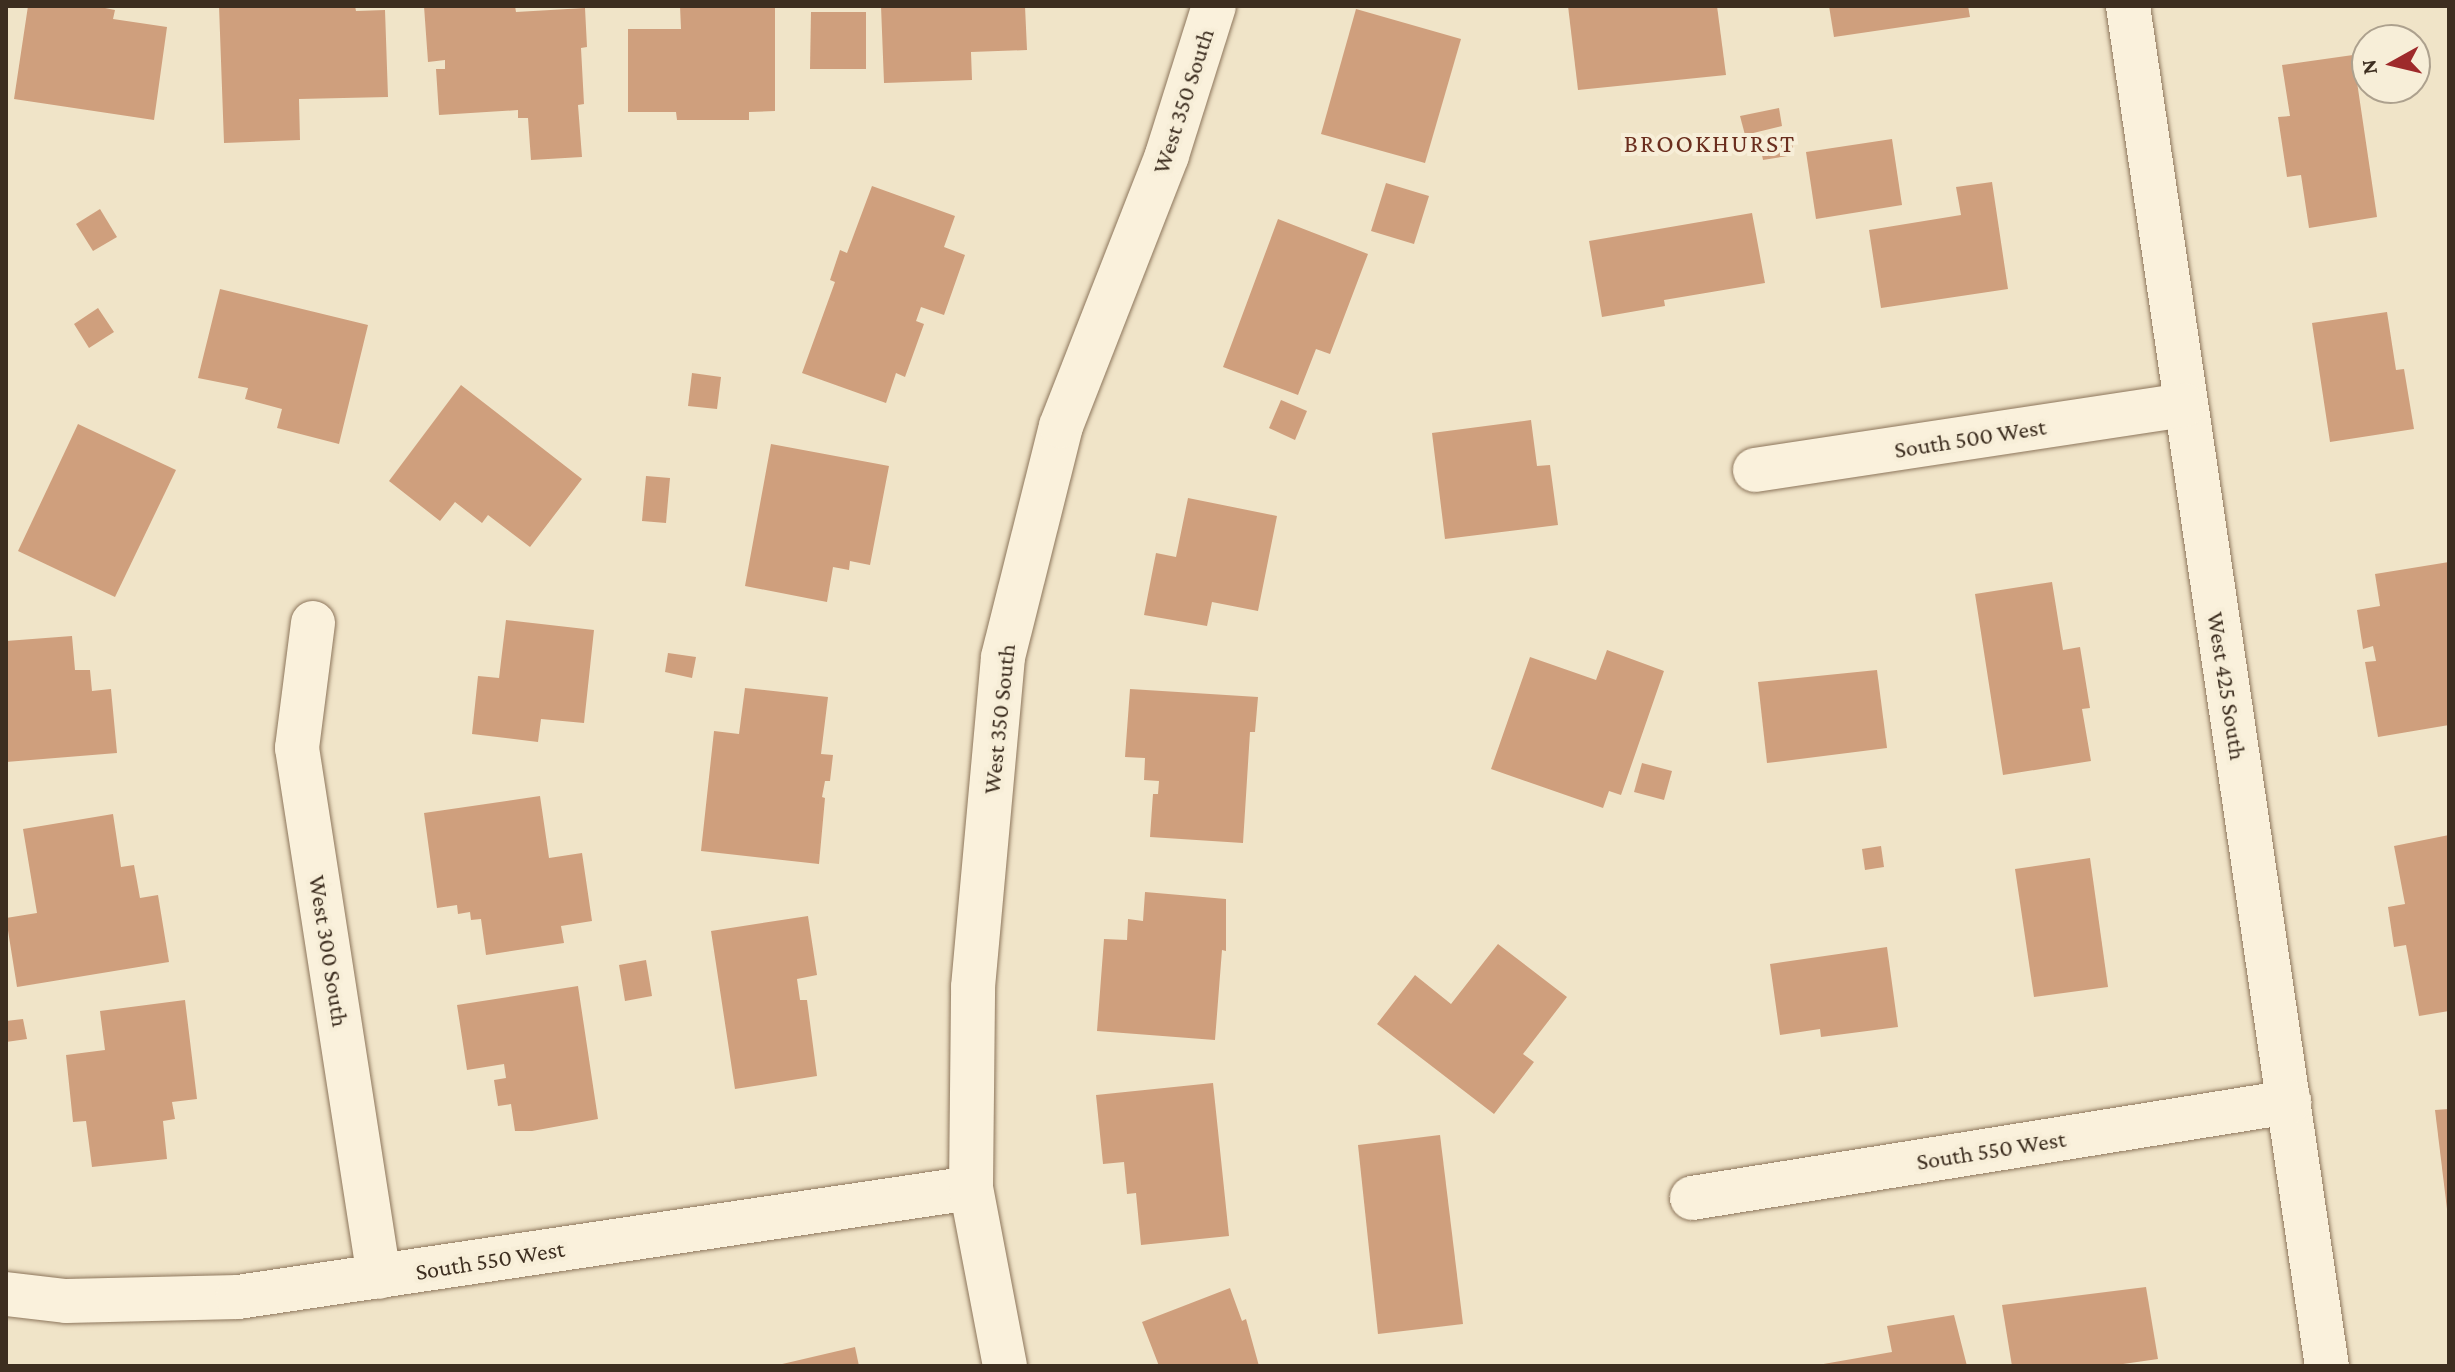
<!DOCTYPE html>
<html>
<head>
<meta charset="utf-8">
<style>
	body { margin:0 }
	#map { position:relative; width:2455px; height:1372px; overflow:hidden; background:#f0e4c8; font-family:"Crimson Pro",serif }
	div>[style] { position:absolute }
	.building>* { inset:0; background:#cf9f7d }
	.roads { filter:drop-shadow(0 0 2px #8d765c) drop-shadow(0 0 2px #8d765c) }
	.minor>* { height:44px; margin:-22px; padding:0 22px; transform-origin:22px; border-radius:22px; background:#faf1dc }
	span { translate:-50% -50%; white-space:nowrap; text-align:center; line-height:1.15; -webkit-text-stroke:8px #f7eed8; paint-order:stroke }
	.street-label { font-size:24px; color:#3d2e20 }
	.neighbourhood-label { font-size:26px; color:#6b2e1e; letter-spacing:2px }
	.frame { position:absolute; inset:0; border:8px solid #3d2e20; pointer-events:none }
	.north { position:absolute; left:2351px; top:24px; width:80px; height:80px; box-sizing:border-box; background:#f7eed8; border:2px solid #ada18e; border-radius:50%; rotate:262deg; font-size:22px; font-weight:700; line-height:32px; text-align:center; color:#3d2e20 }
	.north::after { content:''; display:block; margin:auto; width:28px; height:36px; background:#9e2a2b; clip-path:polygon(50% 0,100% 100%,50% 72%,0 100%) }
</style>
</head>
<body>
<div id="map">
	<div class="building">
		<div style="clip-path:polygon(28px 6px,95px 6px,115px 10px,113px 19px,167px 27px,154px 120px,14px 99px)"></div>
		<div style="clip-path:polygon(219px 6px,355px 6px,356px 11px,385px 10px,388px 97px,299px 99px,300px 140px,224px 143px)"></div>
		<div style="clip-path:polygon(424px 6px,515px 6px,516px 12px,585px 8px,587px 47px,581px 48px,584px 104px,578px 105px,582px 157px,531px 160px,528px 118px,518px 118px,518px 110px,439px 115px,436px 69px,445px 69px,445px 60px,428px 62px)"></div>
		<div style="clip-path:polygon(680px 6px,775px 6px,775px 111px,749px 112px,749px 120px,677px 120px,676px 112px,628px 112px,628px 29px,681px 29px)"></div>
		<div style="clip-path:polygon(881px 6px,1025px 6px,1027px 50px,971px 52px,972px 80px,884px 83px)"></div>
		<div style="clip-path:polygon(1568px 6px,1717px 6px,1726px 75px,1578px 90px)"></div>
		<div style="clip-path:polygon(1829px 6px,1968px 6px,1970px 17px,1834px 37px)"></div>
		<div style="clip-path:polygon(1356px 9px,1461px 39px,1425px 163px,1321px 134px)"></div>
		<div style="clip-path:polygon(811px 12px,866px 12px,866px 69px,810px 69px)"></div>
		<div style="clip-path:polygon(2353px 55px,2377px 217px,2309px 228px,2301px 175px,2287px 177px,2278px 117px,2290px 116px,2282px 65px)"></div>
		<div style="clip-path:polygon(1779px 108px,1782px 126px,1745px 135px,1740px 116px)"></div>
		<div style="clip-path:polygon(1791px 134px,1794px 155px,1763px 160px,1759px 140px)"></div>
		<div style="clip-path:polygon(1892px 139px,1902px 205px,1816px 219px,1806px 152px)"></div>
		<div style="clip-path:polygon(1992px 182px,2008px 289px,1881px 308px,1869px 230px,1961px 215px,1956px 187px)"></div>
		<div style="clip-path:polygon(1386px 183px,1429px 196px,1414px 244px,1371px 231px)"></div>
		<div style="clip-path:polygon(872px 186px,955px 216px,944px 247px,965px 255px,944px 315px,921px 307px,916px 321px,924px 324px,905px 377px,896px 373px,886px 403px,802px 373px,835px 282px,830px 280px,840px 250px,847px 253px)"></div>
		<div style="clip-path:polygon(100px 209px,117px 237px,93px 251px,76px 224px)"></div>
		<div style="clip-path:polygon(1752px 213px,1765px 283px,1664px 300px,1665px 306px,1602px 317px,1589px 241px)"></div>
		<div style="clip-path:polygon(1278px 219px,1368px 254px,1330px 354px,1316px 349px,1298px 395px,1223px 367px)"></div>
		<div style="clip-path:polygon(220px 289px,368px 325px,339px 444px,277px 428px,282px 409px,245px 399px,248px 388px,198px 378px)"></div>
		<div style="clip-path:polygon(98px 308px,114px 332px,89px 348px,74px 324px)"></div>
		<div style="clip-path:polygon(2387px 312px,2396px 370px,2404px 369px,2414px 429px,2330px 442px,2312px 323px)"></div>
		<div style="clip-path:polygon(692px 373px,721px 377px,717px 409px,688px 406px)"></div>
		<div style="clip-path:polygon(461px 385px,582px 479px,530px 547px,488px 515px,482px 523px,455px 502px,440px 521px,389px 481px)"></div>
		<div style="clip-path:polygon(1281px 400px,1307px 411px,1295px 440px,1269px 428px)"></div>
		<div style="clip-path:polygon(1531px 420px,1537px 466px,1550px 465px,1558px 525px,1445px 539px,1432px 433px)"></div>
		<div style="clip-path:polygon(78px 424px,176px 470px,115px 597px,18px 551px)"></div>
		<div style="clip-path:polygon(771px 444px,889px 466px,870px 565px,850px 561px,849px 570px,833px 567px,827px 602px,745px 586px)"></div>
		<div style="clip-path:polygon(646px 476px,670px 478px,666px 523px,642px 521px)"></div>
		<div style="clip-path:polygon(1188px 498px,1277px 516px,1258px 611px,1212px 602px,1207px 626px,1144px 615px,1156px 553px,1176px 557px)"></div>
		<div style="clip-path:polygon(2449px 562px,2449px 725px,2378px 737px,2365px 662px,2376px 661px,2373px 646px,2363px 649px,2357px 610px,2380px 606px,2375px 574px)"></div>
		<div style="clip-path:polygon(2052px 582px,2063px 650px,2080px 647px,2090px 708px,2082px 709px,2091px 761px,2003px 775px,1975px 594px)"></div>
		<div style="clip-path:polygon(506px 620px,594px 630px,584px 723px,541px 719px,538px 742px,472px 734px,478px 676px,499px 678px)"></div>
		<div style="clip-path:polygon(72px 636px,75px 670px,90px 670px,92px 691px,111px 689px,117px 753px,6px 762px,6px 641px)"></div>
		<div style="clip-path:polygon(1607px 650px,1664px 671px,1621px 795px,1609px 791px,1603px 808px,1491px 769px,1530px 657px,1596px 680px)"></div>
		<div style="clip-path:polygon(668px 653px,696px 657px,692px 678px,665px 672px)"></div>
		<div style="clip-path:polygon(1877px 670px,1887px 748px,1767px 763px,1758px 682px)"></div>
		<div style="clip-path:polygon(745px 688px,828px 697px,821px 754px,833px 755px,830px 781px,825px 781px,822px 797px,825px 798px,819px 864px,701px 851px,714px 731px,739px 734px)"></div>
		<div style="clip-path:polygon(1130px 689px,1258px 697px,1255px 732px,1250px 732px,1243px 843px,1150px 837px,1153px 794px,1158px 794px,1159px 781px,1144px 780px,1145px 758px,1125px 757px)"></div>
		<div style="clip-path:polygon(1642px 763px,1672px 771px,1664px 800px,1634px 792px)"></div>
		<div style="clip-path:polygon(540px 796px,549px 858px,582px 853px,592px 921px,561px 926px,564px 943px,486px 955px,481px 919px,471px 920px,470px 912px,458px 914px,457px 905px,437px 908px,424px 813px)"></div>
		<div style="clip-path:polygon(113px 814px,121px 867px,134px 865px,140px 898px,158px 895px,169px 962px,17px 987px,6px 918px,37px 913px,23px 829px)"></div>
		<div style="clip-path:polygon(2449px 835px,2449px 1011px,2419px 1016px,2406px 945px,2394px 947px,2388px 907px,2405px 904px,2394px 846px)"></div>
		<div style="clip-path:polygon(1881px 846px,1884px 867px,1865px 870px,1862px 849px)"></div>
		<div style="clip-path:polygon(2090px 858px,2108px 987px,2034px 997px,2015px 869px)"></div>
		<div style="clip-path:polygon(1145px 892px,1226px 899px,1226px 951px,1222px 950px,1215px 1040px,1097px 1031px,1104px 939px,1127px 940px,1128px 919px,1143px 921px)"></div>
		<div style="clip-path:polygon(808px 916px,817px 975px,797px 979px,800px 1000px,807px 1000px,817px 1076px,735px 1089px,711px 931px)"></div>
		<div style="clip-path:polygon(1498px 944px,1567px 997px,1523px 1054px,1534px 1062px,1494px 1114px,1377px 1024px,1415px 975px,1451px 1004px)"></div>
		<div style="clip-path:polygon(1887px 947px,1898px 1027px,1821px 1037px,1820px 1029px,1780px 1035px,1770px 964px)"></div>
		<div style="clip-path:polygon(646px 960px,652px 996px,625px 1001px,619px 965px)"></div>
		<div style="clip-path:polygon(578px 986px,598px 1119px,532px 1131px,515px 1131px,511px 1104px,498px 1106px,494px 1080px,506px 1078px,504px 1064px,467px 1070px,457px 1005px)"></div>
		<div style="clip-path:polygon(185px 1000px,197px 1099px,172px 1102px,175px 1119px,163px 1121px,167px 1159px,92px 1167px,86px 1121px,73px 1122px,66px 1055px,105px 1050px,100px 1011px)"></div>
		<div style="clip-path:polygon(23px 1019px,27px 1039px,6px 1042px,6px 1021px)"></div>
		<div style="clip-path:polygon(1213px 1083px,1229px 1236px,1141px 1245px,1136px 1193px,1127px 1194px,1124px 1162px,1103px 1164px,1096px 1095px)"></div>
		<div style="clip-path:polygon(2449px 1109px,2449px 1208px,2447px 1209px,2435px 1110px)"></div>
		<div style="clip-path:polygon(1440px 1135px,1463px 1324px,1378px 1334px,1358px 1145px)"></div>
		<div style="clip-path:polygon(2146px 1287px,2158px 1359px,2109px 1366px,2012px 1366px,2002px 1305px)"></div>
		<div style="clip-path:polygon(1230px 1288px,1242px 1321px,1246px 1319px,1259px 1366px,1159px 1366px,1142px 1322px)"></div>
		<div style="clip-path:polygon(1954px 1315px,1967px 1366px,1812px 1366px,1892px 1352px,1887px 1326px)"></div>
		<div style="clip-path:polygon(855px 1347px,859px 1366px,778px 1366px,778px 1365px)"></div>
	</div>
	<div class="roads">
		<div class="minor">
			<div style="left:2128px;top:6px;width:1374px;rotate:81.68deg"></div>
			<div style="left:1755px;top:470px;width:434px;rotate:-8.6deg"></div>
			<div style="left:313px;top:623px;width:126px;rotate:97.3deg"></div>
			<div style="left:297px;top:748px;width:535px;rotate:81.19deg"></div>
			<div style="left:1692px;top:1198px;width:605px;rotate:-9.14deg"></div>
			<div style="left:6px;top:1294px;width:60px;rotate:6.7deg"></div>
			<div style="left:66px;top:1301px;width:172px;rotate:-1.3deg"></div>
			<div style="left:238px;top:1297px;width:741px;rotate:-8.46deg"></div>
			<div style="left:1005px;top:1366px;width:181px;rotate:-100.8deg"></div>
			<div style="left:971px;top:1188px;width:201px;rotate:-89.4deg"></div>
			<div style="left:973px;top:987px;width:331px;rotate:-84.8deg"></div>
			<div style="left:1003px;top:657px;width:238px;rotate:-75.9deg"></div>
			<div style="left:1061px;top:426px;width:291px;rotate:-68.6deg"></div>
			<div style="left:1167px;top:155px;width:156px;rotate:-72.5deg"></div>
		</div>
	</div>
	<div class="street-label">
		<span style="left:1183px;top:101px;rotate:-72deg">West 350 South</span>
		<span style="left:1970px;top:438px;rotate:-9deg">South 500 West</span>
		<span style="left:2227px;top:686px;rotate:81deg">West 425 South</span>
		<span style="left:999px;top:719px;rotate:-84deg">West 350 South</span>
		<span style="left:329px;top:951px;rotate:81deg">West 300 South</span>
		<span style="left:1991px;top:1150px;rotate:-9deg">South 550 West</span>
		<span style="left:490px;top:1260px;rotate:-9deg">South 550 West</span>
	</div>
	<div class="neighbourhood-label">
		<span style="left:1710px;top:144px">BROOKHURST</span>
	</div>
	<div class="frame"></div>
	<div class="north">N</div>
</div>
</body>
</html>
